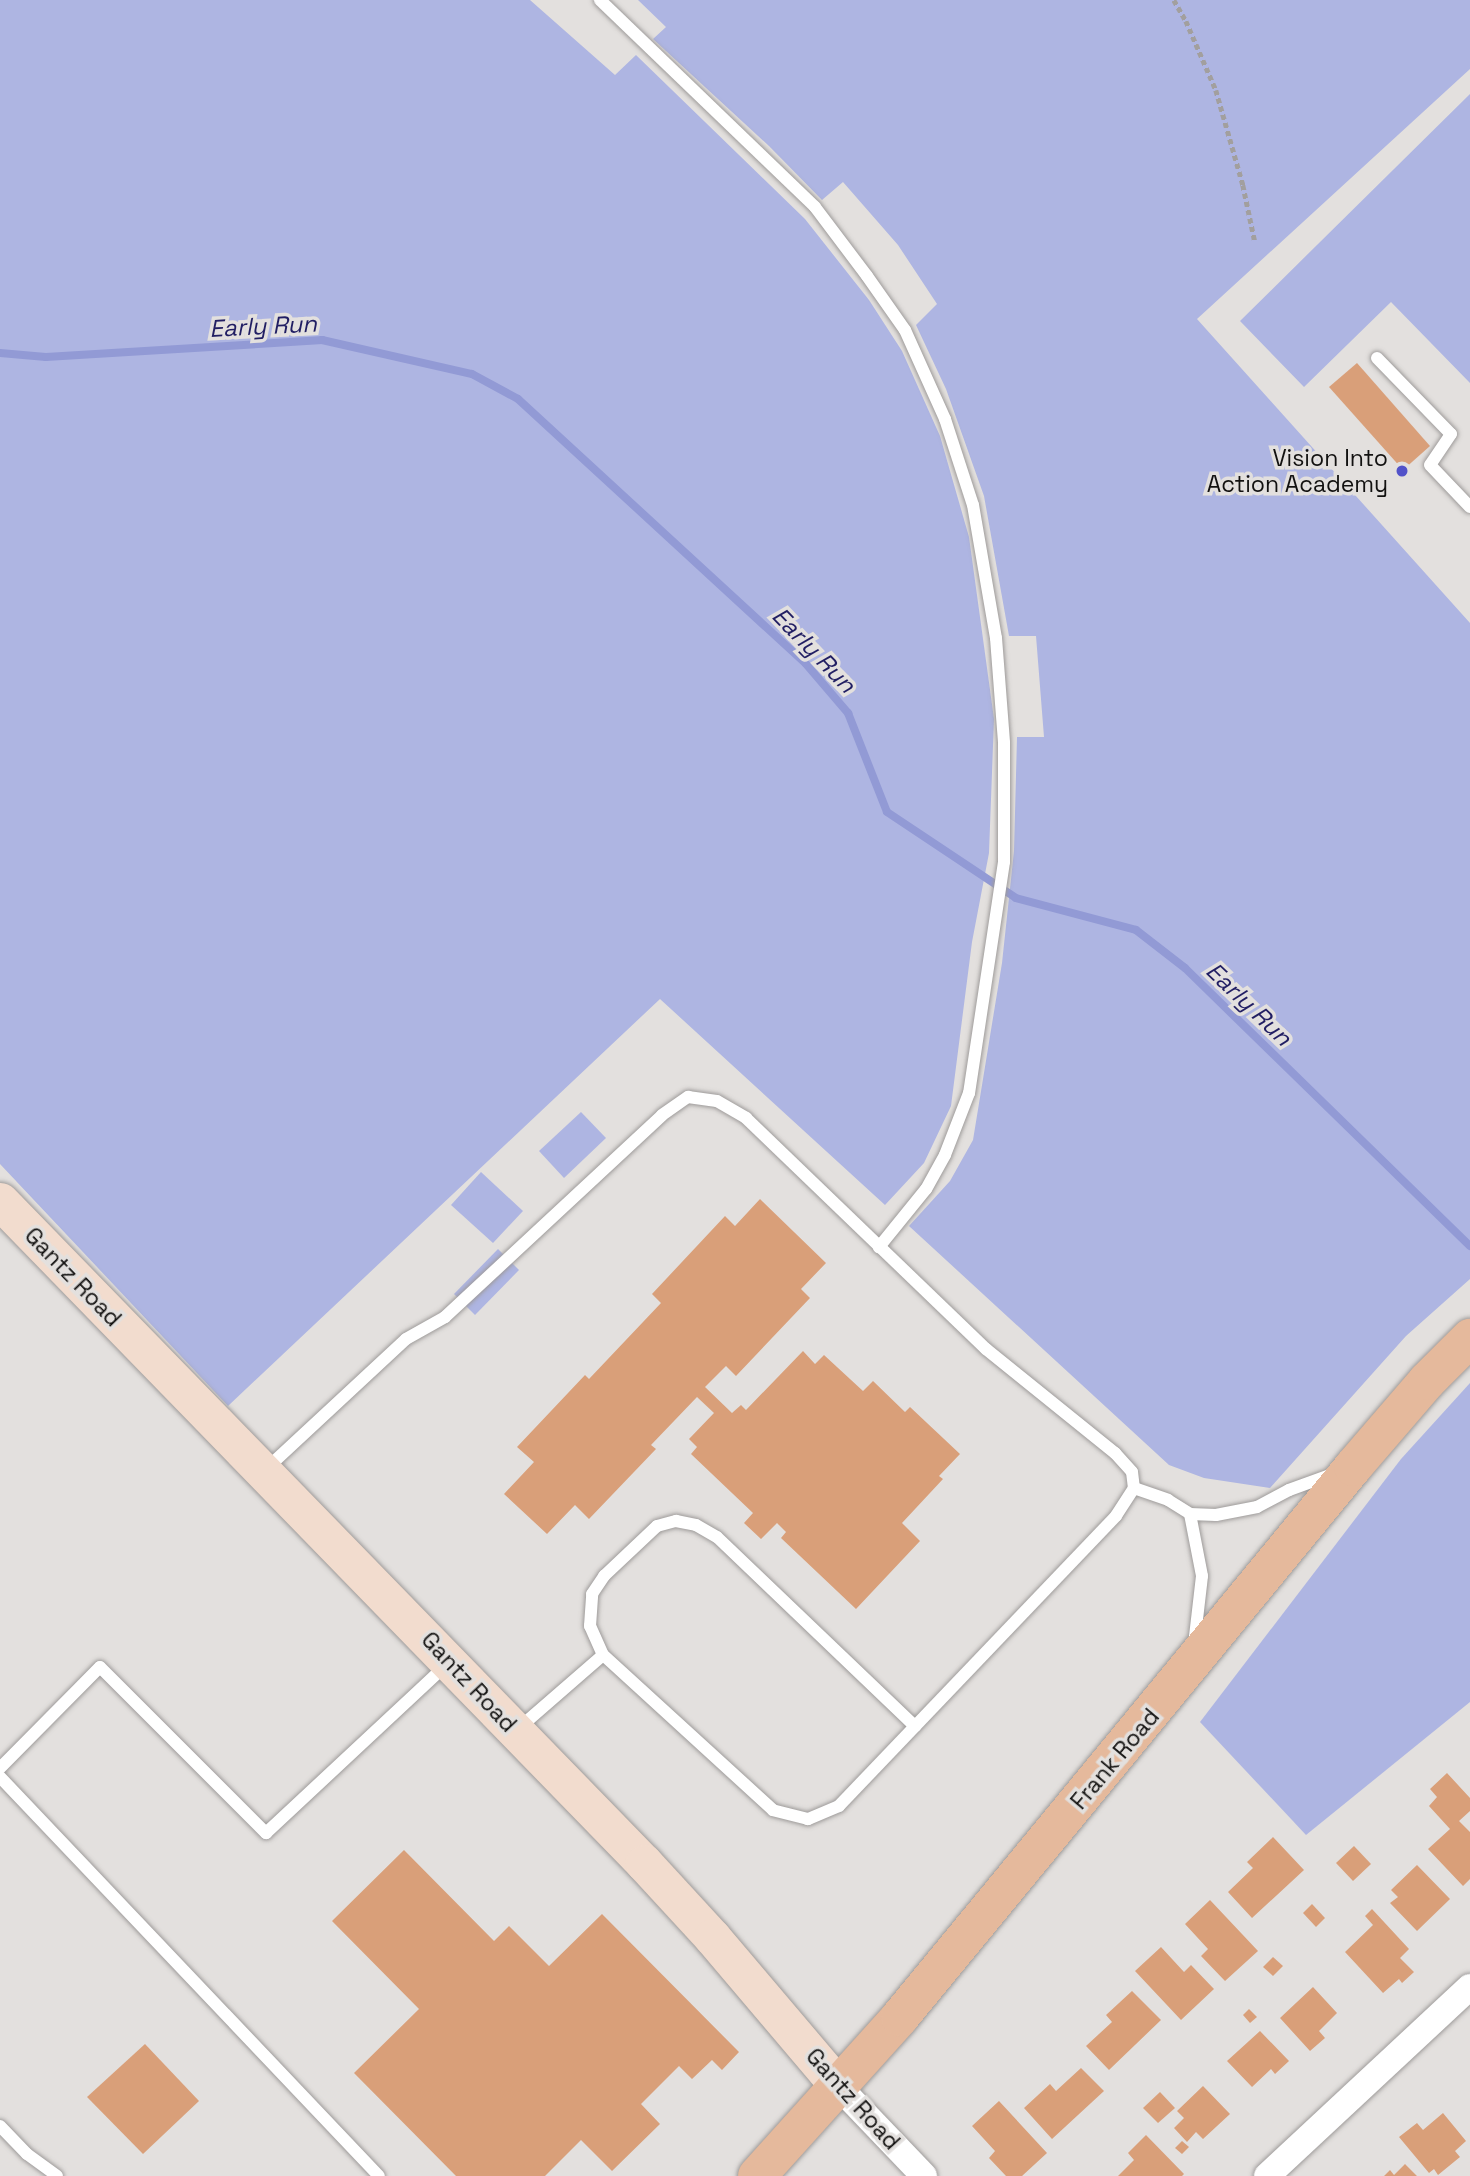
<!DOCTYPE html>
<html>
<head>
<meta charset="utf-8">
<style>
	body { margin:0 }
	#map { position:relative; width:1470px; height:2176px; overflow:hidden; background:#e3e0de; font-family:"Space Grotesk",sans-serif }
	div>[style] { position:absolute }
	.green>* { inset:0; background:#aeb5e2 }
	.stream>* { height:8px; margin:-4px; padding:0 4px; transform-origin:4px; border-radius:4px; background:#929ad5 }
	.building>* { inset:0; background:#d99f79 }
	.path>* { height:4.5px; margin-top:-2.25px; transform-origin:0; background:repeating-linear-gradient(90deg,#a29f9e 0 5px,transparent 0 8.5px) }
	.roads { filter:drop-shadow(0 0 2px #9e9b9a) drop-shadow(0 0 2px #9e9b9a) }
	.lane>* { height:12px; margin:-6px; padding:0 6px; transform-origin:6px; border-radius:6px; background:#fff }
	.street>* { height:26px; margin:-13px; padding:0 13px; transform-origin:13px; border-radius:13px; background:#fff }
	.secondary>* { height:37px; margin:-18.5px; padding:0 18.5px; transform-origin:18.5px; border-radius:18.5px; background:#f2dcce }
	.primary>* { height:38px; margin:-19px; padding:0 19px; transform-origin:19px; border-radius:19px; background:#e5b99c }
	.dots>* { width:19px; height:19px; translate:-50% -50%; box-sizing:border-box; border:4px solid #e3e0de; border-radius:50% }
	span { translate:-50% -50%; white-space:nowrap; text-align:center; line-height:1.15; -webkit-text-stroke:7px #e3e0de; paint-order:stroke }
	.poi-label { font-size:23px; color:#121110 }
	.right { translate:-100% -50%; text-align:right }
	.street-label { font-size:23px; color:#121110 }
	.water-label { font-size:24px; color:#211e63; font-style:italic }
</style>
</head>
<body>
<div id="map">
	<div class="green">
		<div style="clip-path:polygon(0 0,530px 0,615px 75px,636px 55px,805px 219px,869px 300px,902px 351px,940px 436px,969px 537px,994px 719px,989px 853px,972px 942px,951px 1106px,924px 1163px,885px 1205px,660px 999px,228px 1406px,0 1164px)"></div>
		<div style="clip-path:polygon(638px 0,1470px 0,1470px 69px,1197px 319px,1470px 623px,1470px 1279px,1406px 1336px,1270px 1488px,1204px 1478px,1169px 1465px,909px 1226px,950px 1181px,973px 1140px,1002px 963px,1014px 851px,1017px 737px,1044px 737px,1036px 636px,1009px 636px,984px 496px,946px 389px,916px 325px,937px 304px,898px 245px,843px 182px,822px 200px,769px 146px,653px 39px,666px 27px)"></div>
		<div style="clip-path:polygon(1470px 94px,1470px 383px,1391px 302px,1304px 387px,1240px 321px)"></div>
		<div style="clip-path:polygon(581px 1112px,606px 1138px,564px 1178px,539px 1151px)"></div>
		<div style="clip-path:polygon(481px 1172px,523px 1211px,493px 1243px,451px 1205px)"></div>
		<div style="clip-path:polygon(498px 1249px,519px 1270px,475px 1315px,454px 1294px)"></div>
		<div style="clip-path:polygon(1470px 1383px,1470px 1702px,1306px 1835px,1200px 1722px,1401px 1459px)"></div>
	</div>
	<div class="stream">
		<div style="left:0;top:353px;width:46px;rotate:5deg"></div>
		<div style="left:46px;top:357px;width:277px;rotate:-3.5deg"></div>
		<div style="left:322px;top:340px;width:154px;rotate:12.8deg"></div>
		<div style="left:472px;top:374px;width:52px;rotate:28.5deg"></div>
		<div style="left:518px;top:399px;width:391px;rotate:42.6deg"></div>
		<div style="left:806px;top:664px;width:65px;rotate:49.4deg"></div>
		<div style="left:848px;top:713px;width:106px;rotate:68.5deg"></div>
		<div style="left:887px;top:812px;width:155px;rotate:33.7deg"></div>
		<div style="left:1016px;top:898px;width:124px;rotate:14.9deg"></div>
		<div style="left:1136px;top:930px;width:62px;rotate:37.8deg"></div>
		<div style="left:1185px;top:968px;width:398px;rotate:44.3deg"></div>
	</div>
	<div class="building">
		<div style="clip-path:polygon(1357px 363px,1430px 446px,1403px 470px,1329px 387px)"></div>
		<div style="clip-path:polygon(760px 1199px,826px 1263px,801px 1289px,810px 1298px,736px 1376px,726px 1366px,705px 1387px,732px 1413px,741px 1405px,746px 1410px,803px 1351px,815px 1364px,824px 1355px,863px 1391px,873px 1381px,905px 1412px,910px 1407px,960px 1454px,939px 1476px,943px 1479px,902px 1523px,920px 1541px,856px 1609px,781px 1538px,786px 1532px,777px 1523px,761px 1539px,744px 1523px,753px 1513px,691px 1454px,697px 1447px,689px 1439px,714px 1413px,697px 1397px,651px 1445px,656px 1449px,589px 1519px,575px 1505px,547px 1534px,504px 1494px,534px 1462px,517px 1447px,585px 1375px,589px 1379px,661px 1303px,652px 1294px,725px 1216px,735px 1226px)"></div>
		<div style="clip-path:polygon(1447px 1773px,1470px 1798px,1470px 1811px,1459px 1821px,1470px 1832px,1470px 1879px,1463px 1886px,1428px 1849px,1450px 1829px,1429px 1806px,1437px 1797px,1430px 1789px)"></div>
		<div style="clip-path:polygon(1273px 1837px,1304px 1870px,1252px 1918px,1228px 1892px,1253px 1868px,1247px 1862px)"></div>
		<div style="clip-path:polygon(1354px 1846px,1371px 1864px,1353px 1881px,1336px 1863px)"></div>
		<div style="clip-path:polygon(404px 1850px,494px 1941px,509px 1926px,549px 1966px,602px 1914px,739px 2052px,722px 2070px,712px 2060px,692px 2079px,679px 2066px,641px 2104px,660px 2124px,612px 2171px,581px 2140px,545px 2176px,456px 2176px,354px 2073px,419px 2009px,332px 1921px)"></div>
		<div style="clip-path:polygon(1417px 1865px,1450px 1899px,1417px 1931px,1390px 1903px,1398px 1897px,1391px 1890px)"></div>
		<div style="clip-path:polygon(1210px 1900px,1258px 1951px,1225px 1981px,1201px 1956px,1208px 1949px,1185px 1924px)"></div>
		<div style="clip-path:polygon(1312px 1904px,1325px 1918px,1316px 1927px,1303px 1913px)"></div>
		<div style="clip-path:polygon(1372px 1909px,1409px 1949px,1400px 1958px,1414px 1972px,1402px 1983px,1399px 1979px,1383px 1993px,1345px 1952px,1373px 1925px,1365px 1916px)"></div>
		<div style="clip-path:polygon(1161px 1947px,1184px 1972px,1191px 1965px,1214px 1989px,1181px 2020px,1135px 1971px)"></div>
		<div style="clip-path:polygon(1273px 1957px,1283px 1966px,1273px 1976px,1263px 1967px)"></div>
		<div style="clip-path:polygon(1313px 1987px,1337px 2013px,1319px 2031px,1325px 2038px,1310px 2051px,1280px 2018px)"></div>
		<div style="clip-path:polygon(1132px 1991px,1161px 2020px,1109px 2070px,1086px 2046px,1112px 2022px,1106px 2015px)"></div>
		<div style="clip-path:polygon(1249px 2009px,1257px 2017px,1250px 2023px,1243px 2015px)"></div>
		<div style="clip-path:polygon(1260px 2031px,1289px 2061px,1275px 2074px,1271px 2069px,1252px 2087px,1227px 2061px)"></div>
		<div style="clip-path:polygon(145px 2044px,199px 2101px,143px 2154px,87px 2097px)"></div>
		<div style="clip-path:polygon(1081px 2068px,1104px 2091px,1052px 2139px,1024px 2108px,1050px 2084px,1056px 2091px)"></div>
		<div style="clip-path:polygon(1203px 2086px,1230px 2114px,1203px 2139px,1196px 2132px,1187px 2142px,1174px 2128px,1184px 2118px,1177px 2111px)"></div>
		<div style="clip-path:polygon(1160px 2092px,1175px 2108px,1158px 2123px,1143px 2108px)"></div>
		<div style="clip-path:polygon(999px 2101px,1047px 2153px,1022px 2176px,1006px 2176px,989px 2158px,995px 2151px,972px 2126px)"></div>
		<div style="clip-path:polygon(1443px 2113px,1466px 2141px,1455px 2151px,1460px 2157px,1438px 2175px,1434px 2169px,1429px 2173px,1399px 2137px,1417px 2123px,1423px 2130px)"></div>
		<div style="clip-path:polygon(1146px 2135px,1184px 2174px,1182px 2176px,1118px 2176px,1134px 2160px,1128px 2153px)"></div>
		<div style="clip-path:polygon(1182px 2141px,1189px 2147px,1182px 2154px,1175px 2148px)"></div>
		<div style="clip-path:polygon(1405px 2164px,1417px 2176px,1384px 2176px,1390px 2170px,1394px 2175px)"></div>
	</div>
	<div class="path">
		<div style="left:1174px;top:0;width:24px;rotate:60deg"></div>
		<div style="left:1186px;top:21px;width:75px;rotate:66.5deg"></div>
		<div style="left:1216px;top:90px;width:99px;rotate:74.1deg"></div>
		<div style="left:1243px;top:185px;width:58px;rotate:78.1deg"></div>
	</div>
	<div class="roads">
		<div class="lane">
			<div style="left:600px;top:0;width:298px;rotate:43.9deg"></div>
			<div style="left:815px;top:207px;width:86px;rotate:53deg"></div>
			<div style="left:867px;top:276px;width:66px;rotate:54.9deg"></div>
			<div style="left:905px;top:330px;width:98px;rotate:65.8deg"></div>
			<div style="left:945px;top:419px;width:90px;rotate:72deg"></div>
			<div style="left:973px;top:505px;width:135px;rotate:80.2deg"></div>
			<div style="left:996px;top:638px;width:105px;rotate:85.6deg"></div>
			<div style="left:1004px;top:743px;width:119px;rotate:90deg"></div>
			<div style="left:1004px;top:862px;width:234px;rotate:98.6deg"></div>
			<div style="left:969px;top:1093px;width:66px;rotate:111.2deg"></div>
			<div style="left:945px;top:1155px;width:39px;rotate:119deg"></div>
			<div style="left:926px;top:1189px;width:75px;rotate:129deg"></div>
			<div style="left:1377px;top:358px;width:106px;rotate:45.8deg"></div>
			<div style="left:1451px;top:434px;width:37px;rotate:124deg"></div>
			<div style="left:1430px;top:465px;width:58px;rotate:46.4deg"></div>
			<div style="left:265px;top:1470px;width:192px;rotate:-42.9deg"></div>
			<div style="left:406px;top:1339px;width:45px;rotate:-29.4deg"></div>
			<div style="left:445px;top:1317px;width:296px;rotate:-42.9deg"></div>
			<div style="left:662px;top:1115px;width:32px;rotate:-35deg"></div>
			<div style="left:688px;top:1097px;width:29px;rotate:8deg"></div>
			<div style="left:717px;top:1101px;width:34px;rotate:30deg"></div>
			<div style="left:746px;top:1118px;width:333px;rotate:43.9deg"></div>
			<div style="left:986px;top:1349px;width:166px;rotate:38.9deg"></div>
			<div style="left:1115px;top:1453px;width:25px;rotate:48deg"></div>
			<div style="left:1132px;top:1472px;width:16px;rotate:83deg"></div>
			<div style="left:1134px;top:1488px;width:33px;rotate:123deg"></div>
			<div style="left:1116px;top:1516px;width:401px;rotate:133.7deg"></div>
			<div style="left:839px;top:1806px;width:34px;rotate:157deg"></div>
			<div style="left:808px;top:1819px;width:36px;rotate:-166deg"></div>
			<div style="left:773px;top:1810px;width:230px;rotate:-137.6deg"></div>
			<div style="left:603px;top:1655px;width:113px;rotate:139deg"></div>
			<div style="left:1134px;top:1488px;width:36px;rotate:19deg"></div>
			<div style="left:1168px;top:1500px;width:26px;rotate:32deg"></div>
			<div style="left:1190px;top:1514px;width:26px;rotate:2deg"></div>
			<div style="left:1216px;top:1515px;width:42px;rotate:-11deg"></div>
			<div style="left:1257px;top:1507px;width:36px;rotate:-28deg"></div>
			<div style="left:1289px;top:1490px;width:47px;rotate:-20deg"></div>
			<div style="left:1190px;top:1514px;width:63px;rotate:79deg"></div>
			<div style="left:1202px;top:1576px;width:69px;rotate:96.6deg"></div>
			<div style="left:603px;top:1655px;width:32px;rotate:-114deg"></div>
			<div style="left:590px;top:1626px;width:32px;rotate:-86deg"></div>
			<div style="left:592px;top:1594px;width:22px;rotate:-56deg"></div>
			<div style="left:604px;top:1576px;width:73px;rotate:-43.3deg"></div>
			<div style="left:657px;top:1526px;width:20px;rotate:-15deg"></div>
			<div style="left:676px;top:1521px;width:20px;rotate:11deg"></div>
			<div style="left:696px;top:1525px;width:24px;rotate:30deg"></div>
			<div style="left:717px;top:1537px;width:274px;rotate:43.7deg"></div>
			<div style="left:0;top:1768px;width:142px;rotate:-45.3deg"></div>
			<div style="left:100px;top:1667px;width:235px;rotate:45deg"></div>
			<div style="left:266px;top:1833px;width:246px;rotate:-43deg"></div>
			<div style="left:0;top:1777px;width:550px;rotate:46.47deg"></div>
			<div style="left:0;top:2126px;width:39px;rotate:46deg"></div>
			<div style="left:27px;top:2154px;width:37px;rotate:36deg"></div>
		</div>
		<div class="street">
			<div style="left:839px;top:2087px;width:123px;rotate:46.3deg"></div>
			<div style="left:1267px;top:2176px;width:277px;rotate:-43deg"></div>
		</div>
		<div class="secondary">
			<div style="left:0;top:1201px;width:924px;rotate:45.79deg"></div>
			<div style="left:644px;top:1863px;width:100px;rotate:47.4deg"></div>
			<div style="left:712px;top:1937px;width:197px;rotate:49.7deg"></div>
		</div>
		<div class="primary">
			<div style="left:757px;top:2176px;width:214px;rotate:-48deg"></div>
			<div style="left:900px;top:2017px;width:713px;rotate:-50.52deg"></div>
			<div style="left:1353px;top:1467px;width:113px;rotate:-49.3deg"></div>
			<div style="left:1427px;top:1381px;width:61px;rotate:-45deg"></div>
		</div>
	</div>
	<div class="dots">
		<div style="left:1402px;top:471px;background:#5252c9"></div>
	</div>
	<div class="poi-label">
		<span class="right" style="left:1388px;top:471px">Vision Into<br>Action Academy</span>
	</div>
	<div class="street-label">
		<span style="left:73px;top:1277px;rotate:46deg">Gantz Road</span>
		<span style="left:469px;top:1682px;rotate:47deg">Gantz Road</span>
		<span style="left:1115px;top:1759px;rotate:-50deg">Frank Road</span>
		<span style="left:853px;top:2099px;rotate:48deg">Gantz Road</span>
	</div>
	<div class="water-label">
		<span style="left:263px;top:326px;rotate:-3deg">Early Run</span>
		<span style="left:814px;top:650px;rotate:46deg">Early Run</span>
		<span style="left:1249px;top:1004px;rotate:44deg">Early Run</span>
	</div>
</div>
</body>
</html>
